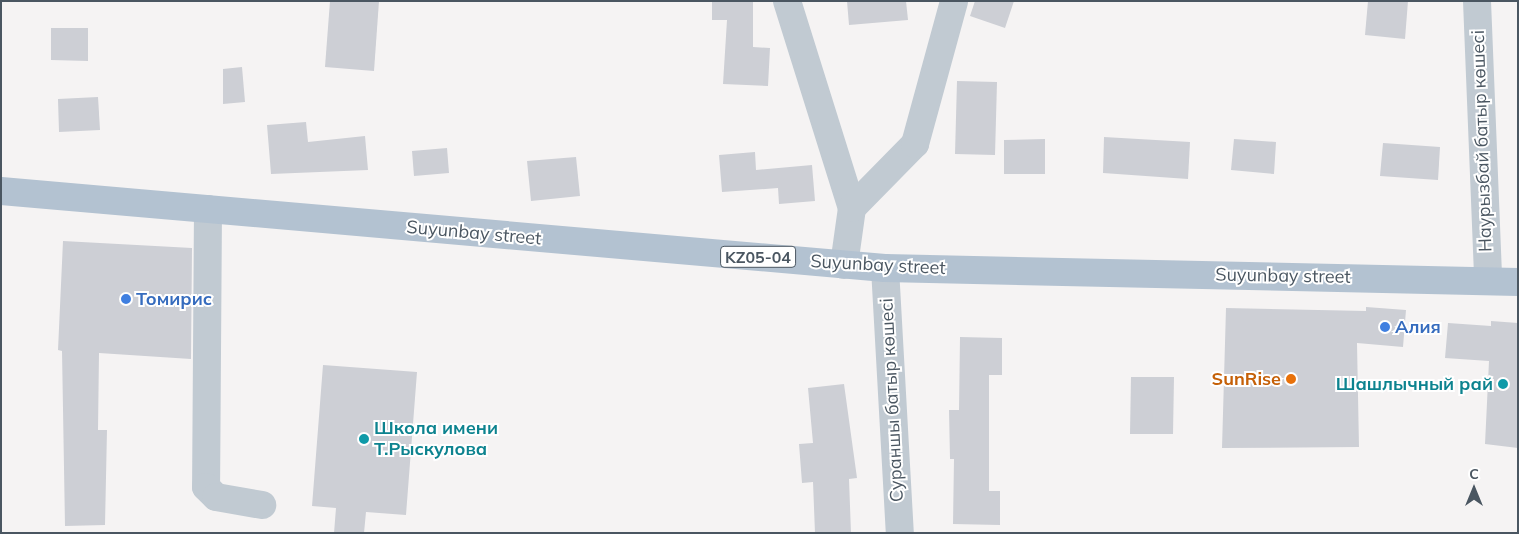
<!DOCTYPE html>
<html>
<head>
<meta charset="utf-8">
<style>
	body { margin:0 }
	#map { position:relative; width:1519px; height:534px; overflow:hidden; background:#f5f3f3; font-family:Mulish,sans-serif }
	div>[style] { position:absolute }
	.building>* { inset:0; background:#cdcfd5 }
	.minor>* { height:28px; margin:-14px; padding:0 14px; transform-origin:14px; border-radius:14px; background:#c1cad2 }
	.major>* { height:28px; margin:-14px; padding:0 14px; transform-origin:14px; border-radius:14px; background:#b3c2d1 }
	.dots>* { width:14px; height:14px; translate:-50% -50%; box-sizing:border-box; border:2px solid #fff; border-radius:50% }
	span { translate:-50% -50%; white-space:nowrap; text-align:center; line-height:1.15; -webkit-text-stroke:4px #fff; paint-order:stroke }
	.shield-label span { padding:1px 4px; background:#fff; border:1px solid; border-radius:4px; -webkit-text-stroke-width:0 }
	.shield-label { font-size:16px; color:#4a5661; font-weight:700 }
	.street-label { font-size:18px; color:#4a5661 }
	.shop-label { font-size:18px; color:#366cbe; font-weight:700 }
	.left { translate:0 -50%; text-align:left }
	.food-label { font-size:18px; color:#c56008; font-weight:700 }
	.right { translate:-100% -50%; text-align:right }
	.culture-label { font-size:18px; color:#0d838f; font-weight:700 }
	.frame { position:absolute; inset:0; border:2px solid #4a5661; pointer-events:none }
	.north { position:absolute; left:1449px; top:464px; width:50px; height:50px; -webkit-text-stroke:4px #fff; paint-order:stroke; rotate:0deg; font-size:14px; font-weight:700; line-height:20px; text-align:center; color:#4a5661 }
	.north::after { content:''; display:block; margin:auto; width:18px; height:22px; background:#4a5661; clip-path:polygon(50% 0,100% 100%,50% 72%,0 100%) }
</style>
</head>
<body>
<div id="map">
	<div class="building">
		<div style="clip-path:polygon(330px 1px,379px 1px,374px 71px,325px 67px)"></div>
		<div style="clip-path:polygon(712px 1px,753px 1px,753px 47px,770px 48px,768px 86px,723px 84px,727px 20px,712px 20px)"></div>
		<div style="clip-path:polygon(847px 1px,906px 1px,908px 20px,849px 25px)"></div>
		<div style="clip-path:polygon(975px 1px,1014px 1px,1005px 28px,970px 16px)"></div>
		<div style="clip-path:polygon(1368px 1px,1408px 1px,1405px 39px,1365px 35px)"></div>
		<div style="clip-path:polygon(51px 28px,88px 28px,88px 61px,51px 60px)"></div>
		<div style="clip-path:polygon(242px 67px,245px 102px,223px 104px,223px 69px)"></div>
		<div style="clip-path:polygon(957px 81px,997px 82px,995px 155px,955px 154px)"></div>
		<div style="clip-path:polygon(98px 97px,100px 130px,59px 132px,58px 99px)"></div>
		<div style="clip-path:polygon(306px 122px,308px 142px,365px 136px,368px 170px,271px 174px,267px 125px)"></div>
		<div style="clip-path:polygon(1104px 137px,1190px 142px,1188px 179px,1103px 173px)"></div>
		<div style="clip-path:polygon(1045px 139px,1045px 174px,1004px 174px,1004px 140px)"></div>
		<div style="clip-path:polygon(1234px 139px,1276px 142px,1274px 174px,1231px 170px)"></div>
		<div style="clip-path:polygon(1383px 143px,1440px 147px,1438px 180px,1380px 176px)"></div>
		<div style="clip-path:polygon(447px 148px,449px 173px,414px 176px,412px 151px)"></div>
		<div style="clip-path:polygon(755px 152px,756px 170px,812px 165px,815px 201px,779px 204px,778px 188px,722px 192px,719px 155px)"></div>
		<div style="clip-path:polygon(576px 157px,580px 196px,531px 201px,527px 161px)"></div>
		<div style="clip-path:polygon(63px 241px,192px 248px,191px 359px,99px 353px,98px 430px,107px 430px,105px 525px,65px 526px,62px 351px,58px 350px)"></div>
		<div style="clip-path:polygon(1366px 307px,1406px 310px,1403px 347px,1357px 343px,1359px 447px,1222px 448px,1226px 308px,1366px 311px)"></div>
		<div style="clip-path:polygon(1491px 321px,1518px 323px,1518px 448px,1485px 444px,1489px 361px,1445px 358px,1448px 323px,1491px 326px)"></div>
		<div style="clip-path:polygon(960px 337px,1002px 338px,1002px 375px,989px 375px,989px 491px,1000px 491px,1000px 525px,953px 524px,954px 459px,950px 459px,949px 410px,959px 410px)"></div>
		<div style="clip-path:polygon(323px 365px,417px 372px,406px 515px,366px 512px,364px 533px,334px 533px,336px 508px,312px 506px)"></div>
		<div style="clip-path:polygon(1131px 377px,1174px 377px,1173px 434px,1130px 434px)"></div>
		<div style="clip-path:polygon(844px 384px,857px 478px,849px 479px,851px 533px,815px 533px,813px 482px,802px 483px,799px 444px,813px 443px,808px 388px)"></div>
	</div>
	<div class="minor">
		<div style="left:787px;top:1px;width:217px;rotate:72.6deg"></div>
		<div style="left:1477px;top:1px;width:279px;rotate:87.7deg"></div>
		<div style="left:208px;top:209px;width:278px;rotate:90.4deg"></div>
		<div style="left:206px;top:487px;width:14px;rotate:45deg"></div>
		<div style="left:216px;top:497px;width:47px;rotate:9.9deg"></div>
		<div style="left:844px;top:265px;width:58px;rotate:-82deg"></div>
		<div style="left:852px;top:208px;width:90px;rotate:-45.5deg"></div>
		<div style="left:915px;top:144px;width:148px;rotate:-74.7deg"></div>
		<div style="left:885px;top:268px;width:265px;rotate:86.8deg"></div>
	</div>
	<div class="major">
		<div style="left:1px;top:191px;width:887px;rotate:4.98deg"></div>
		<div style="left:885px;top:268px;width:633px;rotate:1.27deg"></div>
	</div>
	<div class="dots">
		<div style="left:126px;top:299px;background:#3f7fe0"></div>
		<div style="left:1385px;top:327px;background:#3f7fe0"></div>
		<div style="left:1291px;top:379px;background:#e8710a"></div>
		<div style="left:1503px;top:384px;background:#0f9aa8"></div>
		<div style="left:364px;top:439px;background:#0f9aa8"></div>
	</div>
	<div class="shield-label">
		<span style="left:758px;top:257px">KZ05-04</span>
	</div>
	<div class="street-label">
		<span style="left:1482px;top:141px;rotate:-92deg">Наурызбай батыр көшесі</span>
		<span style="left:474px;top:233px;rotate:5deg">Suyunbay street</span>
		<span style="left:878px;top:265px;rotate:3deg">Suyunbay street</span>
		<span style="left:1283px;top:276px;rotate:1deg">Suyunbay street</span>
		<span style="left:892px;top:400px;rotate:-93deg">Сураншы батыр көшесі</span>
	</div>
	<div class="shop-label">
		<span class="left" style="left:136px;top:299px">Томирис</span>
		<span class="left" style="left:1395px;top:327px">Алия</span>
	</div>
	<div class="food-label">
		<span class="right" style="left:1281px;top:379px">SunRise</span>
	</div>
	<div class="culture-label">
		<span class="right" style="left:1493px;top:384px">Шашлычный рай</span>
		<span class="left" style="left:374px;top:439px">Школа имени<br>Т.Рыскулова</span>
	</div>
	<div class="frame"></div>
	<div class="north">С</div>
</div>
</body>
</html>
